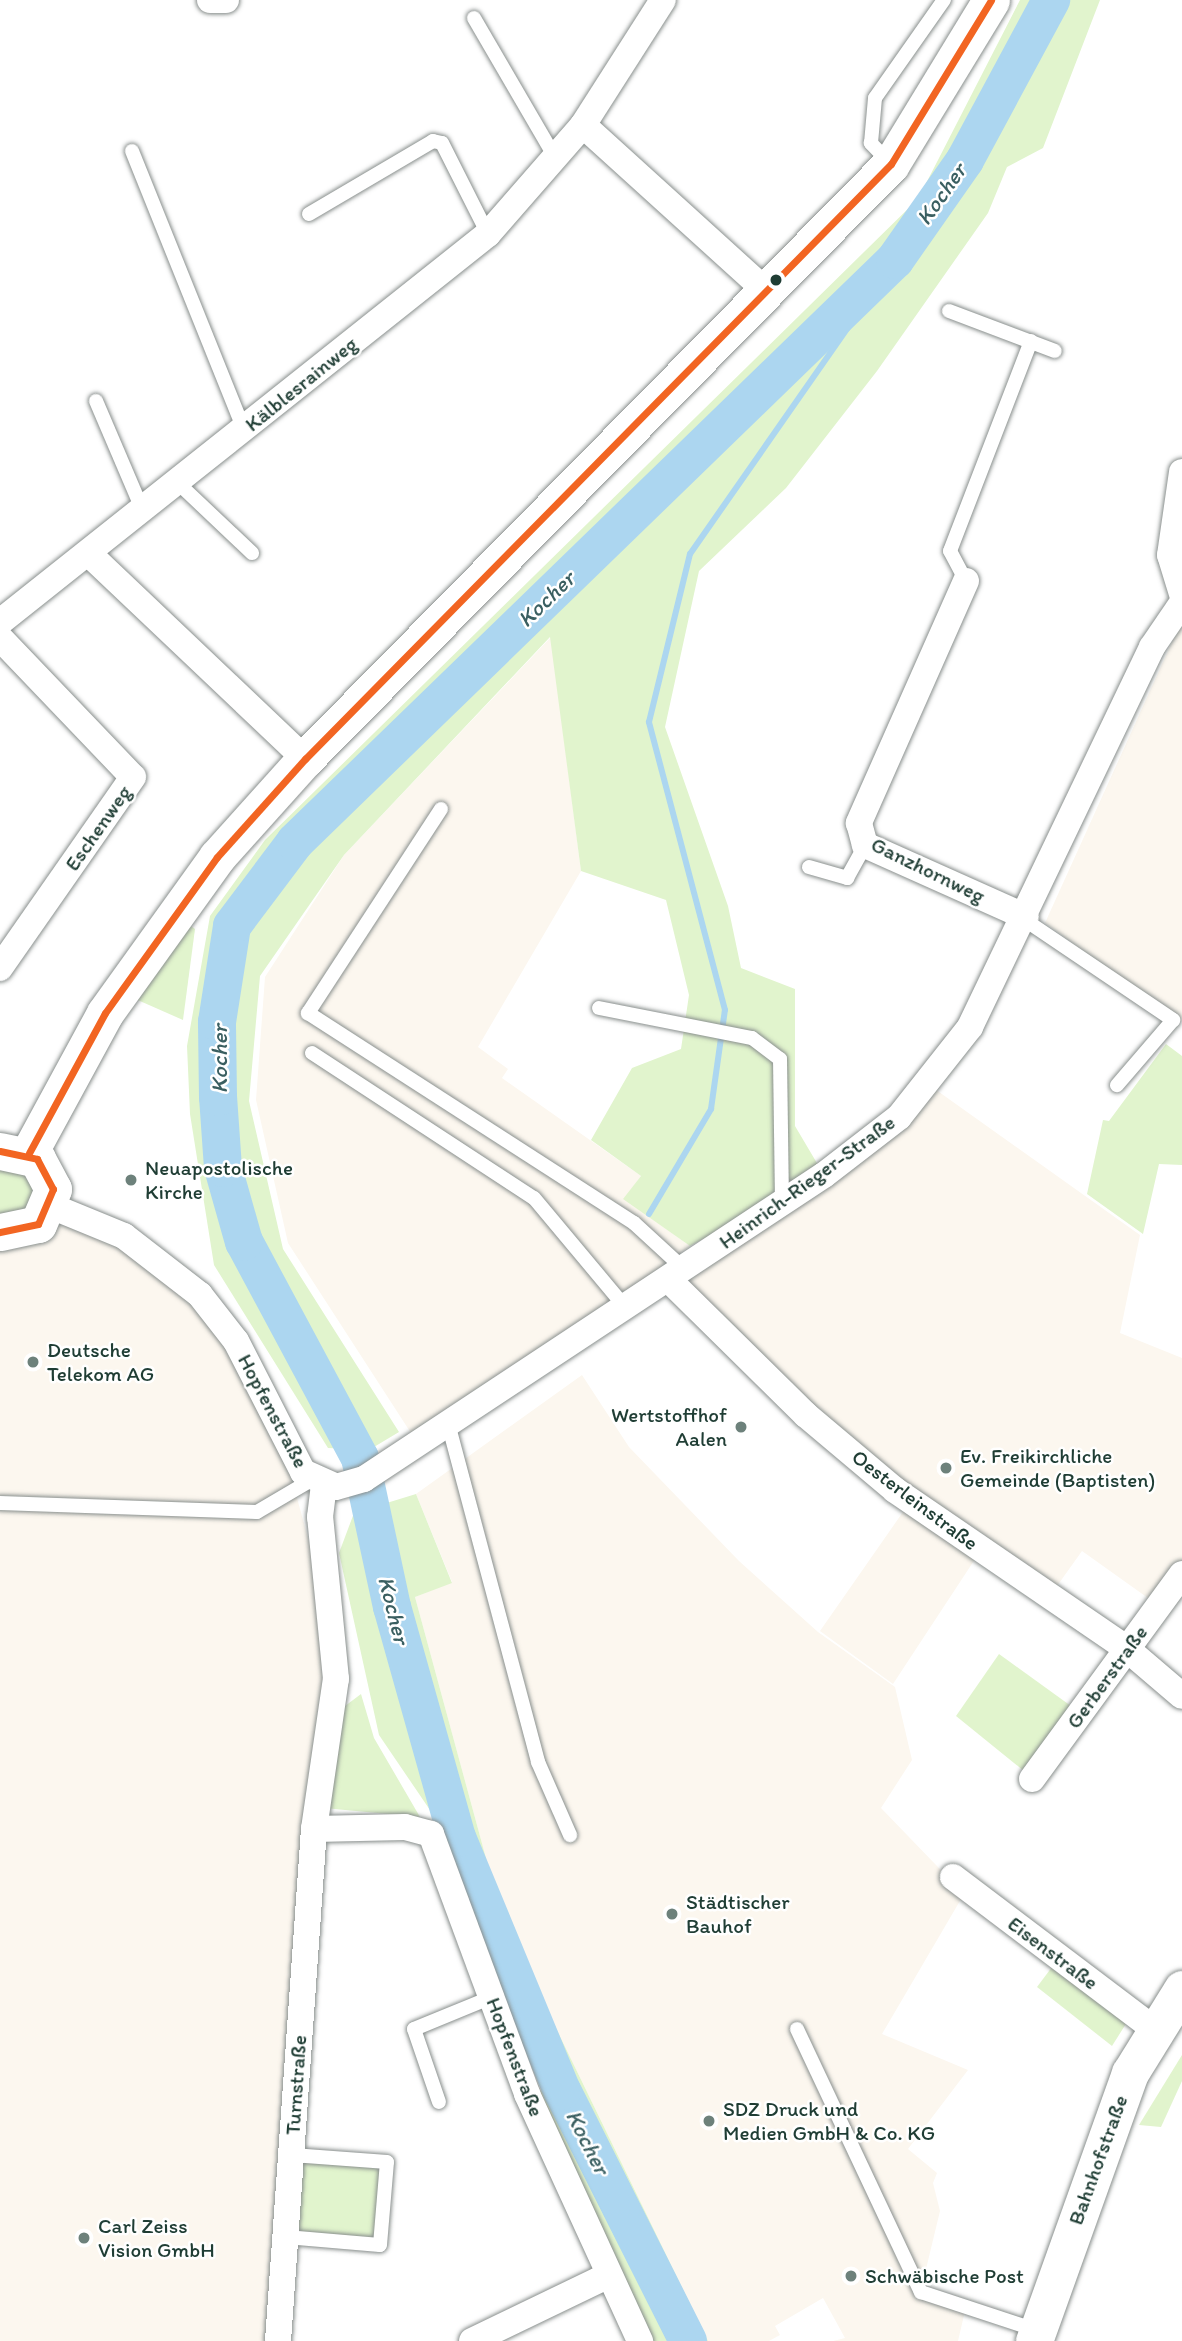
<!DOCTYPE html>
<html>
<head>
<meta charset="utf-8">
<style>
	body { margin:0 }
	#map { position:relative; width:1182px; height:2341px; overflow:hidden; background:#fff; font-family:Itim,sans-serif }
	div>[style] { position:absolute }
	.built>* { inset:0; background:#fcf7ef }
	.green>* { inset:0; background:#e1f4cd }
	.stream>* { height:6px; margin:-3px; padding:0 3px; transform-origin:3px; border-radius:3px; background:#acd6f0 }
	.river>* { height:38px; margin:-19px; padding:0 19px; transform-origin:19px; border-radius:19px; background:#acd6f0 }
	.roads { filter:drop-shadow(0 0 2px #898f8d) drop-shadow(0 0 2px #898f8d) }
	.service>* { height:14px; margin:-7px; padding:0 7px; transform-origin:7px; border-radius:7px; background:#fff }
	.minor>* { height:26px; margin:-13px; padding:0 13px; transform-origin:13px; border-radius:13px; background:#fff }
	.secondary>* { height:37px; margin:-18.5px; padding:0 18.5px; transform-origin:18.5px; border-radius:18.5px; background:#fff }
	.bus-1>* { height:7px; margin:-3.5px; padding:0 3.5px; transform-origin:3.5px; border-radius:3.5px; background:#f26522 }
	.dots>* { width:19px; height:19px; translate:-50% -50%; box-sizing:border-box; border:4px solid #fff; border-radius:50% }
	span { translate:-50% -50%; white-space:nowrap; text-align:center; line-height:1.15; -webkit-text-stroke:5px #fff; paint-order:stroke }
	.street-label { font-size:21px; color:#1f3d34 }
	.poi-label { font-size:21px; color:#1f3d34 }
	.left { translate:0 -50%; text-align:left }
	.right { translate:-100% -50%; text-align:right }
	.water-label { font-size:23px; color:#3a5f61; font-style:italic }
</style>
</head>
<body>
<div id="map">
	<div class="built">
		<div style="clip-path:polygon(1182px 620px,1182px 1022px,1045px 923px)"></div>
		<div style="clip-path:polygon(551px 637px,581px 871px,478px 1047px,508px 1069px,502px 1078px,641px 1176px,624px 1199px,690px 1246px,420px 1447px,288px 1243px,256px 1100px,265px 977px,344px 855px)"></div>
		<div style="clip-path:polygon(932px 1087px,1140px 1235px,1120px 1333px,1182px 1358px,1182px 1566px,1155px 1603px,1082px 1551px,1052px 1593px,983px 1547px,893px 1684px,820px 1631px,912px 1499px,674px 1280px)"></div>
		<div style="clip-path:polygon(51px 1206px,200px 1295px,291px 1476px,320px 1582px,336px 1679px,271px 2341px,0 2341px,0 1229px)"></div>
		<div style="clip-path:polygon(582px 1375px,629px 1447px,739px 1561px,818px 1632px,895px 1687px,912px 1760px,881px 1808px,964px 1894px,882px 2034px,968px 2070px,908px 2149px,937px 2173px,933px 2183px,940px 2211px,920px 2294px,965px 2311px,958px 2341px,833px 2341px,845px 2338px,823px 2298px,775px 2326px,780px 2335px,769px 2341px,708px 2341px,502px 1917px,415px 1597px,452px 1582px,416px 1494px)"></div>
	</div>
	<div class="green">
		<div style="clip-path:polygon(1020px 0,1100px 0,1043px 148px,1007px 167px,988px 213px,877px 371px,786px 488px,699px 571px,665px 727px,728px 906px,741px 968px,795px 989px,795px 1126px,824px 1175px,690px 1246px,623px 1199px,641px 1176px,591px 1140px,632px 1068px,681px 1049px,689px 995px,666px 900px,581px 871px,550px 637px,344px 855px,260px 976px,249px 1101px,283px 1249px,399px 1432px,369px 1450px,328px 1448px,214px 1265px,190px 1114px,187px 1046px,210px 916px,265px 840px,918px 199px)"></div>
		<div style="clip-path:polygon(179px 917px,195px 929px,183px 1020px,124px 994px)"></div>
		<div style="clip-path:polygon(1166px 1044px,1182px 1056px,1182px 1165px,1159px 1164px,1143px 1234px,1087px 1194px,1103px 1120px,1109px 1121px)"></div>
		<div style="clip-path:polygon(13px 1158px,45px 1198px,0 1225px,0 1161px)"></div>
		<div style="clip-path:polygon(416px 1494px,452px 1583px,415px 1597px,502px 1917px,708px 2341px,653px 2341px,538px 2093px,567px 2077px,457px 1809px,432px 1813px,379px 1735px,339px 1553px,354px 1513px)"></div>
		<div style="clip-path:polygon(999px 1654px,1071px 1706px,1024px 1771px,956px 1716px)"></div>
		<div style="clip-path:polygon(361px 1694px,374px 1738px,420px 1817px,324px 1808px,337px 1712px)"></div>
		<div style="clip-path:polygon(1055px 1963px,1129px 2019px,1112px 2046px,1037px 1987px)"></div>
		<div style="clip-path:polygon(1182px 2055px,1182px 2081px,1161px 2127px,1139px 2125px)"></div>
		<div style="clip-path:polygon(301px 2162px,381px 2168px,375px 2238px,296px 2232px)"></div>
	</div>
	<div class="stream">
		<div style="left:649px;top:1214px;width:122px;rotate:-59.4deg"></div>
		<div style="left:711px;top:1109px;width:100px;rotate:-82deg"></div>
		<div style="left:725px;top:1010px;width:298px;rotate:-104.8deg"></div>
		<div style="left:649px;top:722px;width:173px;rotate:-76.3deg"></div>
		<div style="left:690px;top:554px;width:358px;rotate:-55.1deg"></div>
	</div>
	<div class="river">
		<div style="left:688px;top:2341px;width:280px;rotate:-116.7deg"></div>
		<div style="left:562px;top:2091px;width:274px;rotate:-112.5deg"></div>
		<div style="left:457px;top:1838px;width:240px;rotate:-105.7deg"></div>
		<div style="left:392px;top:1607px;width:152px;rotate:-102.1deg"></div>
		<div style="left:360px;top:1458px;width:245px;rotate:-118.2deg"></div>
		<div style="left:244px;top:1242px;width:77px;rotate:-105.8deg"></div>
		<div style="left:223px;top:1168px;width:71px;rotate:-94deg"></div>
		<div style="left:218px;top:1097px;width:75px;rotate:-90.8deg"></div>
		<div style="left:217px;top:1022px;width:97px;rotate:-81.1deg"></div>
		<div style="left:232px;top:926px;width:105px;rotate:-53.1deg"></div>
		<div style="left:295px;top:842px;width:836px;rotate:-44.13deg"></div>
		<div style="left:895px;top:260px;width:122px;rotate:-55deg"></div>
		<div style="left:965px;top:160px;width:182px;rotate:-61.7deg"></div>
	</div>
	<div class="roads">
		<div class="service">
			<div style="left:474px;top:18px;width:161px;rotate:59.8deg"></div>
			<div style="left:132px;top:151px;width:301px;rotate:68.1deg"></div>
			<div style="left:890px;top:163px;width:28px;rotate:-134deg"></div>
			<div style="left:871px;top:143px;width:45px;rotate:-84.9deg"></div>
			<div style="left:875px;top:98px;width:120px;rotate:-54.9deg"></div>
			<div style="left:309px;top:214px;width:144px;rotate:-30.5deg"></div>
			<div style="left:433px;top:141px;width:9px;rotate:13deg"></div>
			<div style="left:442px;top:143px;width:102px;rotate:63.2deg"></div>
			<div style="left:949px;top:311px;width:113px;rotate:20.7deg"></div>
			<div style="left:96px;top:401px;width:120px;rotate:66.9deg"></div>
			<div style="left:178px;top:483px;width:102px;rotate:43.4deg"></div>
			<div style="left:966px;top:581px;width:34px;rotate:-118deg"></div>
			<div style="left:950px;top:551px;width:225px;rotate:-68.9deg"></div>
			<div style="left:441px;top:809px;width:244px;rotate:123.1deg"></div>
			<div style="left:308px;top:1013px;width:388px;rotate:32.8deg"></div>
			<div style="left:634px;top:1223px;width:68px;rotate:42.6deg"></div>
			<div style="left:809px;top:867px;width:40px;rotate:16deg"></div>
			<div style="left:847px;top:878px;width:38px;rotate:-61deg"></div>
			<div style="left:1025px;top:920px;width:179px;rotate:34deg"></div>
			<div style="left:1173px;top:1020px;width:86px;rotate:130.7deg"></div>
			<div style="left:599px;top:1008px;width:156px;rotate:11.1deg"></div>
			<div style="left:752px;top:1038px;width:35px;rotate:37deg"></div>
			<div style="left:780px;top:1059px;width:144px;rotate:89.2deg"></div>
			<div style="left:312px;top:1053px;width:265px;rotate:33.2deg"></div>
			<div style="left:534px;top:1198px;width:143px;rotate:50.1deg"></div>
			<div style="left:449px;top:1427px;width:347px;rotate:75.1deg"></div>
			<div style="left:538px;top:1762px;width:80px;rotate:66.3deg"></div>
			<div style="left:0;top:1503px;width:257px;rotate:2deg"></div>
			<div style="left:257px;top:1512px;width:65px;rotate:-30.5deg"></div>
			<div style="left:797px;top:2029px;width:291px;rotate:64.8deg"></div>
			<div style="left:921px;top:2292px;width:121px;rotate:18.3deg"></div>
			<div style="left:439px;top:2102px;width:77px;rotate:-108.9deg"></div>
			<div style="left:414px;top:2029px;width:84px;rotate:-22.3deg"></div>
			<div style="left:286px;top:2237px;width:94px;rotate:4.9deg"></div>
			<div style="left:380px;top:2245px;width:83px;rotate:-85.2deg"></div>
			<div style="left:387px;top:2162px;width:95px;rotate:-175.8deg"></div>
		</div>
		<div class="minor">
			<div style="left:210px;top:0;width:16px"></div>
			<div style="left:583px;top:125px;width:248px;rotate:42.2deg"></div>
			<div style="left:1182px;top:472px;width:84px;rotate:98.2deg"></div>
			<div style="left:1170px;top:555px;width:41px;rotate:72.9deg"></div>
			<div style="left:88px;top:553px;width:299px;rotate:43.5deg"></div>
			<div style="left:966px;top:581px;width:265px;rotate:113.9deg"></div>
			<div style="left:859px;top:823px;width:23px;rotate:75deg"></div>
			<div style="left:865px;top:845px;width:176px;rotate:24.1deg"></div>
			<div style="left:0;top:622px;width:623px;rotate:-38.49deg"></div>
			<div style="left:488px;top:234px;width:145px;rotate:-48.9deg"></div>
			<div style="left:583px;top:125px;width:148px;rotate:-57.4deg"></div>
			<div style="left:0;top:638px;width:192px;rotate:46.3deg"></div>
			<div style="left:133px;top:777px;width:233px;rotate:124.9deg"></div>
			<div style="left:51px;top:1206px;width:79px;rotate:22.3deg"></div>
			<div style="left:124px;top:1236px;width:96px;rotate:37.8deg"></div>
			<div style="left:200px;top:1295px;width:58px;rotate:52deg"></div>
			<div style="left:236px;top:1341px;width:147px;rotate:62.9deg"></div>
			<div style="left:303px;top:1472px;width:36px;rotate:24deg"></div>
			<div style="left:336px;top:1487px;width:29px;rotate:-16deg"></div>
			<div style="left:364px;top:1479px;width:551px;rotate:-33.46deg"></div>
			<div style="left:824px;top:1175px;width:95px;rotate:-37.7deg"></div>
			<div style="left:899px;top:1117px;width:115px;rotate:-51.7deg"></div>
			<div style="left:970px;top:1027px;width:421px;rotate:-64.4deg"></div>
			<div style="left:1152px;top:647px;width:53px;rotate:-55.7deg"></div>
			<div style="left:669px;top:1280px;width:192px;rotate:44.6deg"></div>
			<div style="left:806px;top:1415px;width:116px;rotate:40.1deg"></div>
			<div style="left:895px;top:1490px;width:281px;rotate:34.4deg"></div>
			<div style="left:1127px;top:1649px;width:72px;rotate:40.5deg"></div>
			<div style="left:1032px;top:1779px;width:254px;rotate:-53.8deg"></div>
			<div style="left:314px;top:1829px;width:91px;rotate:-1.3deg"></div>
			<div style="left:405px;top:1827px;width:27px;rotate:15deg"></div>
			<div style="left:431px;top:1834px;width:277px;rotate:69.7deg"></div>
			<div style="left:527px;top:2094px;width:272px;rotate:65.4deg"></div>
			<div style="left:953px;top:1877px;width:252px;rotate:37.1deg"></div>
			<div style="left:278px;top:2341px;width:513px;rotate:-85.98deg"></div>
			<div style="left:314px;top:1829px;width:152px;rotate:-81.7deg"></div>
			<div style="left:336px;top:1679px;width:163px;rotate:-95.6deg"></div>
			<div style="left:320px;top:1517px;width:33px;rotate:-83deg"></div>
			<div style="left:472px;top:2341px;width:152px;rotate:-25.7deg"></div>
		</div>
		<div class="secondary">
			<div style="left:0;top:1151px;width:38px;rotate:12deg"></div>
			<div style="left:37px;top:1159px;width:34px;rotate:62deg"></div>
			<div style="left:53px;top:1189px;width:38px;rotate:113deg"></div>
			<div style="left:38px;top:1224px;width:39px;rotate:168deg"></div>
			<div style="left:29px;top:1153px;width:159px;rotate:-61.5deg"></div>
			<div style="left:105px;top:1013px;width:192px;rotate:-54.3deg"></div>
			<div style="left:217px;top:857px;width:132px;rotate:-48.1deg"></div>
			<div style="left:305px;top:759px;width:835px;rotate:-45.44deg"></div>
			<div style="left:891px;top:164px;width:192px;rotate:-58.6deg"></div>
			<div style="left:1034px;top:2341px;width:285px;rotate:-70.3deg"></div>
			<div style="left:1130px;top:2073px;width:99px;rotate:-58.2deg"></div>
		</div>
	</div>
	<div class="bus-1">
		<div style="left:0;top:1151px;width:38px;rotate:12deg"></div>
		<div style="left:37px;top:1159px;width:34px;rotate:62deg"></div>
		<div style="left:53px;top:1189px;width:38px;rotate:113deg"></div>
		<div style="left:38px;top:1224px;width:39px;rotate:168deg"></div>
		<div style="left:29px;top:1153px;width:159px;rotate:-61.5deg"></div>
		<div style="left:105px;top:1013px;width:192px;rotate:-54.3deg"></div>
		<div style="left:217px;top:857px;width:132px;rotate:-48.1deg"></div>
		<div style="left:305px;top:759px;width:835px;rotate:-45.44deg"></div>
		<div style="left:891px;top:164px;width:192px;rotate:-58.6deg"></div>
	</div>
	<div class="dots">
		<div style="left:776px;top:280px;background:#1f3d34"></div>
		<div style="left:131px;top:1180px;background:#6d817b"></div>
		<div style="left:33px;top:1362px;background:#6d817b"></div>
		<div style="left:741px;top:1427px;background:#6d817b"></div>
		<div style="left:946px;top:1468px;background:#6d817b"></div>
		<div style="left:672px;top:1914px;background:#6d817b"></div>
		<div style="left:709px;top:2121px;background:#6d817b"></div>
		<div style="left:84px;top:2238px;background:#6d817b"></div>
		<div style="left:851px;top:2276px;background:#6d817b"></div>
	</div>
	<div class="street-label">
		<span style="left:301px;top:384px;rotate:-39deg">Kälblesrainweg</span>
		<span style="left:98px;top:828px;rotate:-55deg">Eschenweg</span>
		<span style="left:928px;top:870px;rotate:26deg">Ganzhornweg</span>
		<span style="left:807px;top:1182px;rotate:-36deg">Heinrich-Rieger-Straße</span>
		<span style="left:273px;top:1411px;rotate:62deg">Hopfenstraße</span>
		<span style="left:915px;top:1500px;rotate:37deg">Oesterleinstraße</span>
		<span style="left:1107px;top:1677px;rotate:-54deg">Gerberstraße</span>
		<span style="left:1053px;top:1953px;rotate:37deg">Eisenstraße</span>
		<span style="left:515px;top:2057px;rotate:69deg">Hopfenstraße</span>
		<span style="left:296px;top:2085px;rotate:-86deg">Turnstraße</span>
		<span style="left:1098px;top:2160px;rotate:-70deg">Bahnhofstraße</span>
	</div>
	<div class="poi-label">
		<span class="left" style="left:145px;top:1180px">Neuapostolische<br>Kirche</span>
		<span class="left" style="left:47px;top:1362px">Deutsche<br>Telekom AG</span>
		<span class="right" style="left:727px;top:1427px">Wertstoffhof<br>Aalen</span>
		<span class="left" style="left:960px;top:1468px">Ev. Freikirchliche<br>Gemeinde (Baptisten)</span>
		<span class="left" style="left:686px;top:1914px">Städtischer<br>Bauhof</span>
		<span class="left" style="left:723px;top:2121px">SDZ Druck und<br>Medien GmbH &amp; Co. KG</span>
		<span class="left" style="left:98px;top:2238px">Carl Zeiss<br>Vision GmbH</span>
		<span class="left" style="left:865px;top:2276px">Schwäbische Post</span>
	</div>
	<div class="water-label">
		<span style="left:941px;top:194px;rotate:-55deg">Kocher</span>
		<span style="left:546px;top:599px;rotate:-44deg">Kocher</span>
		<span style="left:219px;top:1059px;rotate:-90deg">Kocher</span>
		<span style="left:394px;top:1610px;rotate:76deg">Kocher</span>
		<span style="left:588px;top:2142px;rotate:63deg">Kocher</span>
	</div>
</div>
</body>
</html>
